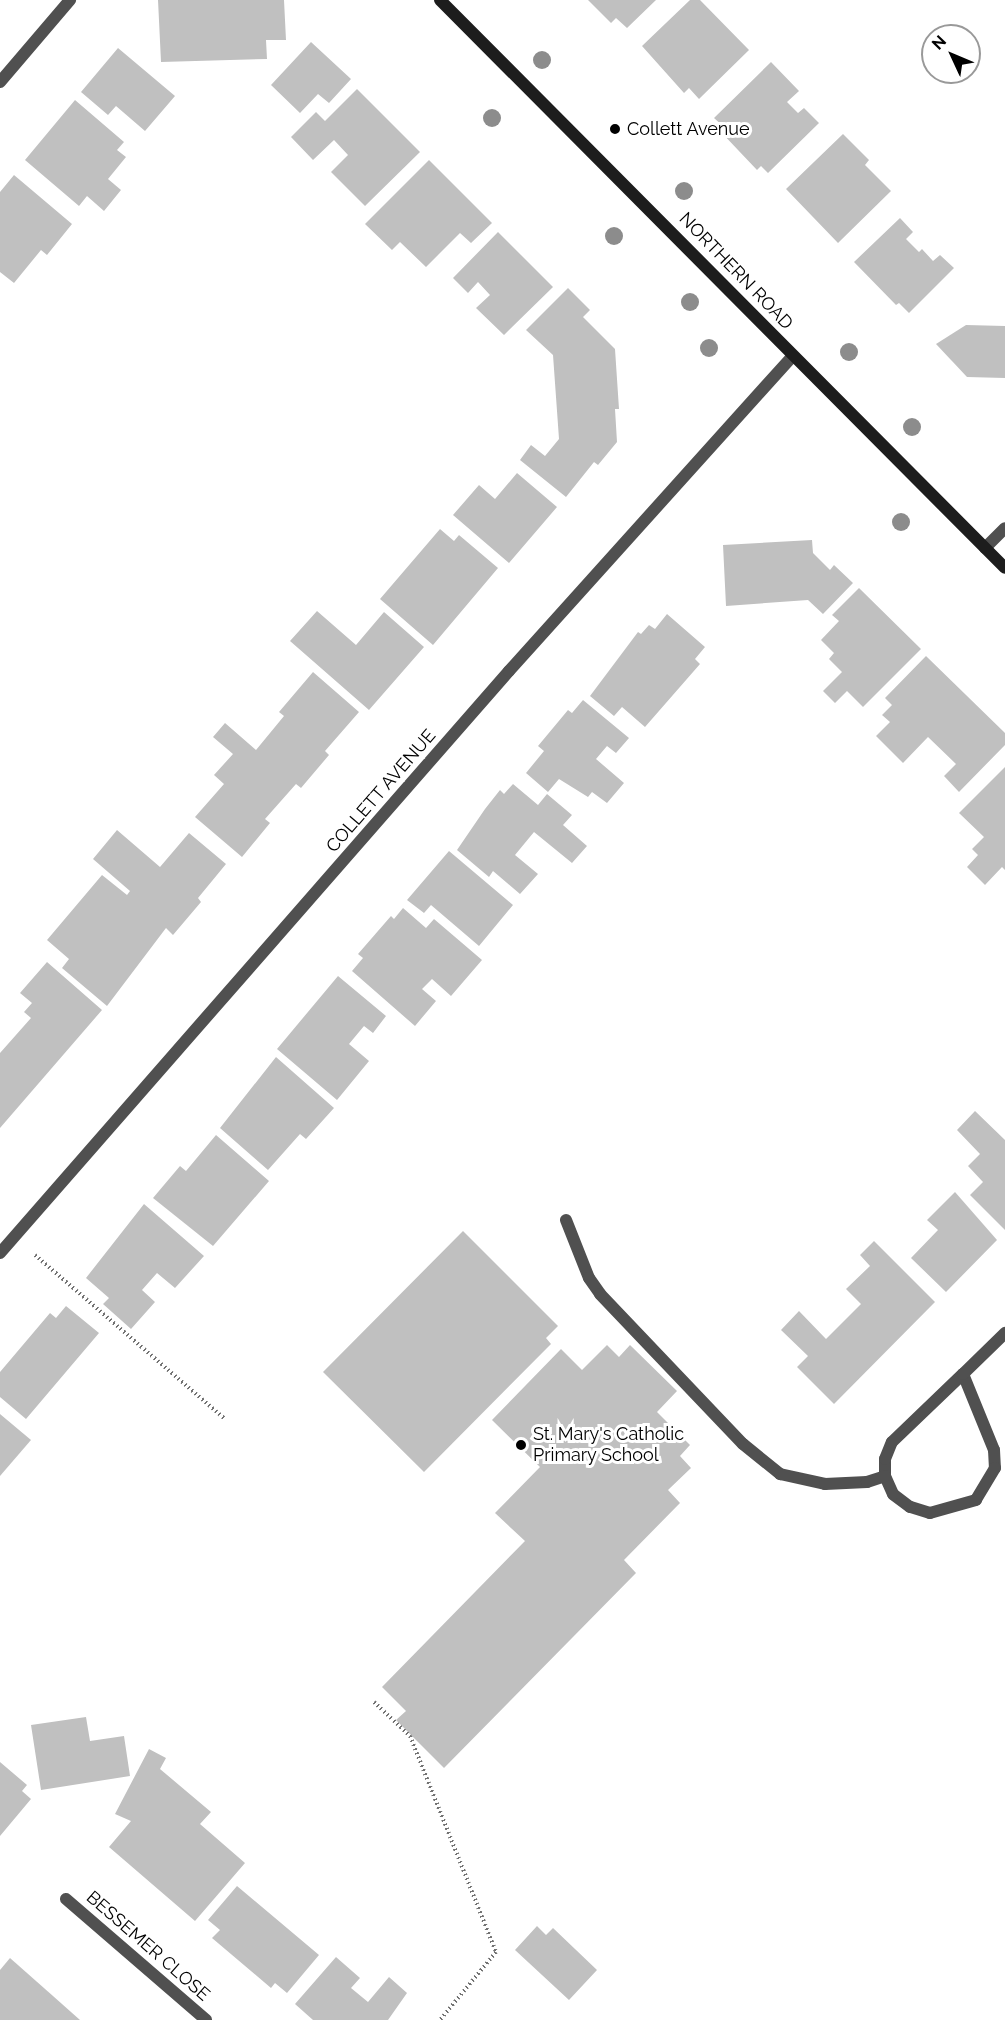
<!DOCTYPE html>
<html>
<head>
<meta charset="utf-8">
<style>
	body { margin:0 }
	#map { position:relative; width:1005px; height:2020px; overflow:hidden; background:#fff; font-family:Raleway,sans-serif }
	div>[style] { position:absolute }
	.building>* { inset:0; background:#c0c0c0 }
	.path>* { height:4px; margin-top:-2px; transform-origin:0; background:repeating-linear-gradient(90deg,#727272 0 1.5px,transparent 0 4.5px) }
	.lane>* { height:12px; margin:-6px; padding:0 6px; transform-origin:6px; border-radius:6px; background:#505050 }
	.street>* { height:12px; margin:-6px; padding:0 6px; transform-origin:6px; border-radius:6px; background:#505050 }
	.secondary>* { height:12px; margin:-6px; padding:0 6px; transform-origin:6px; border-radius:6px; background:#1d1d1d }
	.trees>* { width:18px; height:18px; margin:-9px; border-radius:50%; background:#8c8c8c }
	.dots>* { width:16px; height:16px; translate:-50% -50%; box-sizing:border-box; border:3px solid #fff; border-radius:50% }
	span { translate:-50% -50%; white-space:nowrap; text-align:center; line-height:1.15; -webkit-text-stroke:6px #fff; paint-order:stroke }
	.poi-label { font-size:18px; color:#000 }
	.left { translate:0 -50%; text-align:left }
	.street-label { font-size:18px; color:#000 }
	.north { position:absolute; left:921px; top:24px; width:60px; height:60px; box-sizing:border-box; background:#fff; border:2px solid #999; border-radius:50%; rotate:314deg; font-size:16px; font-weight:700; line-height:24px; text-align:center; color:#000 }
	.north::after { content:''; display:block; margin:auto; width:21px; height:27px; background:#000; clip-path:polygon(50% 0,100% 100%,50% 72%,0 100%) }
</style>
</head>
<body>
<div id="map">
	<div class="building">
		<div style="clip-path:polygon(158px 0,284px 0,286px 40px,266px 40px,267px 59px,161px 62px)"></div>
		<div style="clip-path:polygon(588px 0,656px 0,627px 28px,616px 18px,611px 23px)"></div>
		<div style="clip-path:polygon(690px 0,700px 0,749px 50px,699px 99px,689px 88px,684px 93px,642px 46px)"></div>
		<div style="clip-path:polygon(311px 42px,351px 79px,329px 103px,318px 94px,300px 113px,271px 85px)"></div>
		<div style="clip-path:polygon(118px 48px,175px 96px,145px 131px,116px 106px,108px 115px,81px 92px)"></div>
		<div style="clip-path:polygon(771px 62px,799px 91px,787px 102px,798px 113px,804px 108px,819px 123px,768px 173px,761px 166px,757px 170px,738px 150px,721px 132px,725px 128px,714px 118px)"></div>
		<div style="clip-path:polygon(357px 89px,420px 152px,365px 206px,331px 172px,348px 155px,334px 140px,313px 160px,291px 137px,316px 112px,325px 121px)"></div>
		<div style="clip-path:polygon(75px 100px,124px 142px,117px 150px,126px 157px,108px 179px,121px 190px,104px 211px,87px 196px,79px 206px,25px 160px)"></div>
		<div style="clip-path:polygon(843px 134px,869px 160px,865px 165px,891px 191px,838px 243px,786px 189px)"></div>
		<div style="clip-path:polygon(429px 160px,492px 223px,471px 243px,460px 233px,426px 267px,400px 242px,392px 250px,365px 224px)"></div>
		<div style="clip-path:polygon(14px 175px,72px 224px,47px 255px,41px 250px,14px 283px,0 272px,0 192px)"></div>
		<div style="clip-path:polygon(900px 218px,913px 232px,906px 239px,919px 252px,922px 249px,933px 261px,940px 255px,954px 268px,909px 313px,899px 303px,896px 305px,854px 262px)"></div>
		<div style="clip-path:polygon(498px 232px,553px 287px,504px 335px,476px 308px,490px 295px,478px 282px,468px 293px,453px 278px)"></div>
		<div style="clip-path:polygon(568px 288px,590px 310px,583px 317px,615px 349px,619px 409px,615px 409px,617px 442px,598px 465px,594px 462px,566px 497px,520px 460px,531px 445px,545px 456px,559px 439px,553px 355px,526px 330px)"></div>
		<div style="clip-path:polygon(966px 325px,1005px 326px,1005px 378px,967px 377px,936px 344px)"></div>
		<div style="clip-path:polygon(517px 473px,557px 507px,509px 563px,453px 515px,479px 485px,495px 499px)"></div>
		<div style="clip-path:polygon(440px 529px,454px 541px,459px 535px,498px 568px,433px 645px,380px 599px)"></div>
		<div style="clip-path:polygon(812px 540px,813px 553px,830px 570px,834px 565px,853px 583px,823px 614px,808px 600px,726px 606px,723px 545px)"></div>
		<div style="clip-path:polygon(859px 588px,921px 649px,863px 707px,847px 691px,835px 703px,823px 691px,842px 672px,829px 659px,834px 653px,821px 640px,839px 621px,832px 615px)"></div>
		<div style="clip-path:polygon(317px 611px,356px 645px,384px 612px,424px 647px,369px 710px,290px 641px)"></div>
		<div style="clip-path:polygon(667px 614px,705px 647px,695px 659px,700px 664px,645px 727px,622px 707px,614px 716px,590px 696px,638px 632px,641px 634px,649px 625px,655px 629px)"></div>
		<div style="clip-path:polygon(926px 656px,1005px 733px,1005px 745px,959px 792px,944px 776px,956px 764px,928px 737px,903px 763px,876px 736px,890px 722px,882px 715px,892px 705px,885px 698px)"></div>
		<div style="clip-path:polygon(313px 672px,359px 712px,325px 751px,329px 755px,301px 788px,296px 784px,265px 819px,270px 823px,242px 857px,195px 817px,224px 784px,214px 775px,233px 754px,213px 737px,225px 723px,256px 750px,284px 716px,279px 712px)"></div>
		<div style="clip-path:polygon(583px 700px,629px 738px,616px 753px,607px 746px,596px 759px,624px 783px,607px 803px,592px 792px,588px 797px,559px 779px,548px 792px,526px 773px,544px 751px,538px 746px,568px 710px,572px 713px)"></div>
		<div style="clip-path:polygon(1005px 767px,1005px 870px,1002px 867px,985px 885px,967px 867px,978px 855px,972px 849px,984px 837px,959px 813px)"></div>
		<div style="clip-path:polygon(513px 784px,538px 805px,547px 794px,572px 815px,563px 825px,587px 846px,572px 863px,534px 832px,515px 855px,538px 874px,520px 894px,493px 871px,489px 877px,457px 850px,485px 809px,500px 790px,504px 794px)"></div>
		<div style="clip-path:polygon(117px 830px,160px 867px,189px 833px,226px 864px,198px 898px,201px 902px,173px 935px,166px 928px,107px 1006px,62px 968px,69px 959px,47px 940px,102px 875px,127px 895px,130px 891px,93px 859px)"></div>
		<div style="clip-path:polygon(449px 851px,513px 905px,479px 946px,431px 905px,424px 913px,407px 900px)"></div>
		<div style="clip-path:polygon(403px 908px,426px 928px,434px 919px,482px 960px,451px 996px,432px 979px,422px 989px,436px 1001px,415px 1026px,352px 971px,363px 958px,358px 954px,391px 916px,394px 919px)"></div>
		<div style="clip-path:polygon(47px 962px,102px 1010px,0 1128px,0 1053px,31px 1018px,24px 1012px,32px 1003px,20px 993px)"></div>
		<div style="clip-path:polygon(338px 976px,386px 1016px,373px 1033px,364px 1026px,349px 1044px,369px 1061px,337px 1100px,277px 1049px)"></div>
		<div style="clip-path:polygon(276px 1057px,334px 1108px,306px 1139px,300px 1134px,268px 1170px,220px 1128px)"></div>
		<div style="clip-path:polygon(975px 1111px,1005px 1140px,1005px 1230px,970px 1195px,983px 1182px,968px 1166px,980px 1154px,957px 1130px)"></div>
		<div style="clip-path:polygon(216px 1135px,269px 1181px,213px 1246px,153px 1198px,180px 1166px,186px 1171px)"></div>
		<div style="clip-path:polygon(955px 1192px,997px 1240px,946px 1292px,911px 1258px,938px 1230px,927px 1220px)"></div>
		<div style="clip-path:polygon(144px 1204px,204px 1256px,175px 1288px,157px 1273px,142px 1290px,155px 1302px,131px 1329px,103px 1304px,109px 1298px,86px 1278px)"></div>
		<div style="clip-path:polygon(463px 1231px,558px 1326px,546px 1338px,551px 1344px,424px 1472px,323px 1372px)"></div>
		<div style="clip-path:polygon(874px 1241px,935px 1302px,834px 1404px,797px 1367px,808px 1356px,781px 1330px,799px 1311px,826px 1339px,861px 1304px,846px 1289px,870px 1266px,860px 1255px)"></div>
		<div style="clip-path:polygon(66px 1306px,99px 1333px,26px 1419px,0 1397px,0 1372px,50px 1313px,56px 1318px)"></div>
		<div style="clip-path:polygon(607px 1345px,619px 1357px,630px 1345px,677px 1391px,657px 1412px,690px 1445px,680px 1456px,691px 1468px,668px 1490px,680px 1503px,624px 1560px,636px 1573px,444px 1768px,396px 1720px,406px 1711px,382px 1687px,525px 1541px,495px 1513px,540px 1467px,492px 1420px,561px 1349px,582px 1370px)"></div>
		<div style="clip-path:polygon(0 1414px,31px 1440px,0 1476px)"></div>
		<div style="clip-path:polygon(86px 1717px,90px 1741px,124px 1736px,130px 1776px,41px 1790px,31px 1725px)"></div>
		<div style="clip-path:polygon(149px 1749px,166px 1758px,160px 1769px,211px 1812px,200px 1824px,245px 1863px,195px 1921px,109px 1847px,131px 1821px,115px 1814px)"></div>
		<div style="clip-path:polygon(0 1762px,27px 1785px,22px 1791px,31px 1799px,0 1836px)"></div>
		<div style="clip-path:polygon(237px 1886px,319px 1955px,287px 1993px,275px 1983px,271px 1988px,212px 1938px,220px 1930px,208px 1920px)"></div>
		<div style="clip-path:polygon(537px 1926px,546px 1935px,553px 1928px,597px 1970px,569px 2000px,515px 1950px)"></div>
		<div style="clip-path:polygon(336px 1957px,360px 1978px,351px 1988px,368px 2002px,389px 1977px,407px 1993px,388px 2020px,313px 2020px,295px 2004px)"></div>
		<div style="clip-path:polygon(10px 1958px,53px 1996px,80px 2020px,0 2020px,0 1970px)"></div>
	</div>
	<div class="path">
		<div style="left:35px;top:1255px;width:251px;rotate:40.8deg"></div>
		<div style="left:374px;top:1702px;width:50px;rotate:43.4deg"></div>
		<div style="left:410px;top:1736px;width:232px;rotate:68.3deg"></div>
		<div style="left:496px;top:1952px;width:88px;rotate:129.5deg"></div>
	</div>
	<div class="lane">
		<div style="left:566px;top:1220px;width:62px;rotate:68.4deg"></div>
		<div style="left:589px;top:1278px;width:19px;rotate:55deg"></div>
		<div style="left:600px;top:1294px;width:207px;rotate:46.4deg"></div>
		<div style="left:743px;top:1444px;width:48px;rotate:39deg"></div>
		<div style="left:780px;top:1474px;width:46px;rotate:12.5deg"></div>
	</div>
	<div class="street">
		<div style="left:0;top:82px;width:108px;rotate:-49.5deg"></div>
		<div style="left:985px;top:548px;width:28px;rotate:-45deg"></div>
		<div style="left:0;top:1253px;width:773px;rotate:-48.83deg"></div>
		<div style="left:509px;top:671px;width:424px;rotate:-48deg"></div>
		<div style="left:963px;top:1374px;width:82px;rotate:67.8deg"></div>
		<div style="left:994px;top:1450px;width:18px;rotate:87deg"></div>
		<div style="left:995px;top:1468px;width:37px;rotate:121deg"></div>
		<div style="left:976px;top:1500px;width:48px;rotate:164.2deg"></div>
		<div style="left:930px;top:1513px;width:21px;rotate:-163deg"></div>
		<div style="left:910px;top:1507px;width:21px;rotate:-143deg"></div>
		<div style="left:893px;top:1494px;width:20px;rotate:-114deg"></div>
		<div style="left:885px;top:1476px;width:17px;rotate:-90deg"></div>
		<div style="left:885px;top:1459px;width:18px;rotate:-68deg"></div>
		<div style="left:892px;top:1442px;width:98px;rotate:-43.8deg"></div>
		<div style="left:963px;top:1374px;width:59px;rotate:-44.3deg"></div>
		<div style="left:825px;top:1484px;width:42px;rotate:-2.7deg"></div>
		<div style="left:867px;top:1482px;width:19px;rotate:-18deg"></div>
		<div style="left:66px;top:1899px;width:185px;rotate:40.8deg"></div>
	</div>
	<div class="secondary">
		<div style="left:440px;top:0;width:801px;rotate:45.15deg"></div>
	</div>
	<div class="trees">
		<div style="left:542px;top:60px"></div>
		<div style="left:492px;top:118px"></div>
		<div style="left:684px;top:191px"></div>
		<div style="left:614px;top:236px"></div>
		<div style="left:690px;top:302px"></div>
		<div style="left:709px;top:348px"></div>
		<div style="left:849px;top:352px"></div>
		<div style="left:912px;top:427px"></div>
		<div style="left:901px;top:522px"></div>
	</div>
	<div class="dots">
		<div style="left:615px;top:129px;background:#000"></div>
		<div style="left:521px;top:1445px;background:#000"></div>
	</div>
	<div class="poi-label">
		<span class="left" style="left:627px;top:129px">Collett Avenue</span>
		<span class="left" style="left:533px;top:1445px">St. Mary's Catholic<br>Primary School</span>
	</div>
	<div class="street-label">
		<span style="left:736px;top:271px;rotate:46deg">NORTHERN ROAD</span>
		<span style="left:381px;top:791px;rotate:-49deg">COLLETT AVENUE</span>
		<span style="left:148px;top:1946px;rotate:41deg">BESSEMER CLOSE</span>
	</div>
	<div class="north">N</div>
</div>
</body>
</html>
